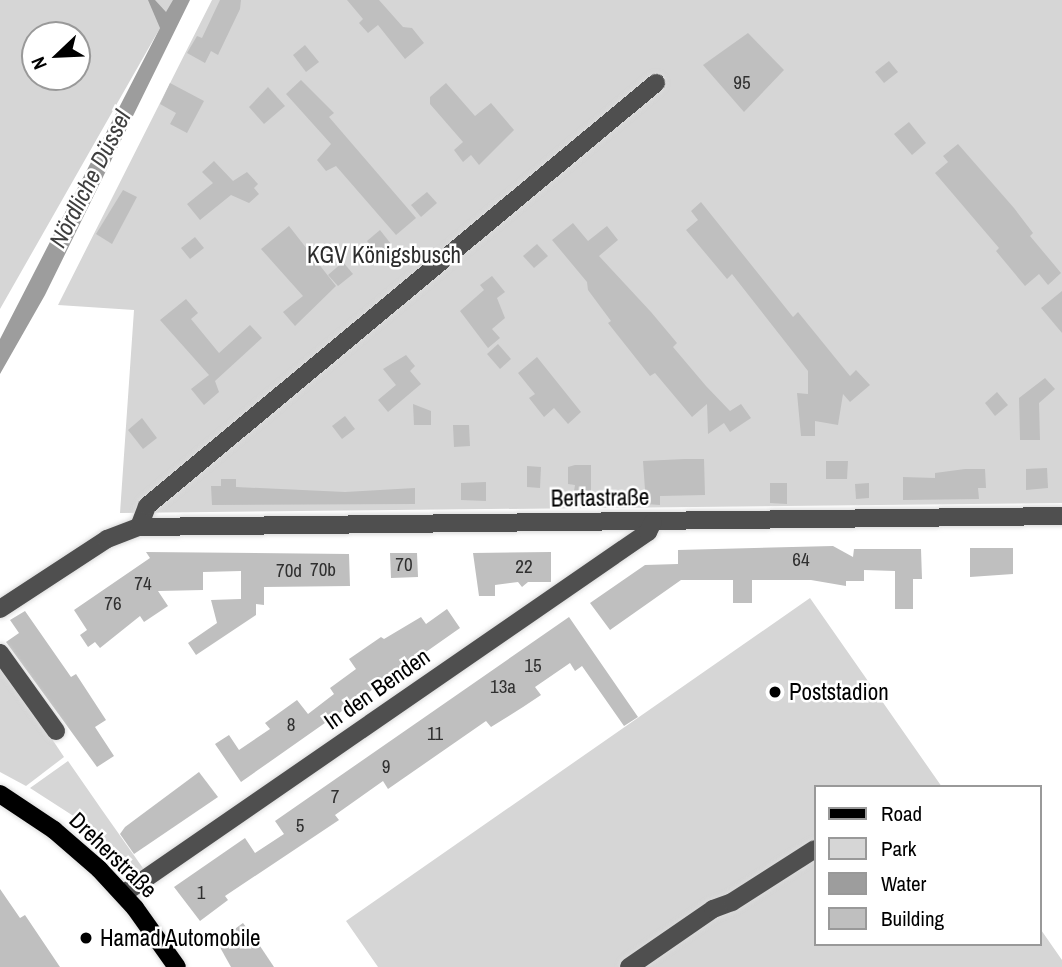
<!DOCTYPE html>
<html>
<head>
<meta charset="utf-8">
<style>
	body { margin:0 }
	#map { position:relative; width:1062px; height:967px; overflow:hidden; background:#fff; font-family:"Archivo Narrow",sans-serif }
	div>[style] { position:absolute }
	.green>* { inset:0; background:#d6d6d6 }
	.water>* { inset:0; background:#9d9d9d }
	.building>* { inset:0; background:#bfbfbf }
	.roads { filter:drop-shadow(0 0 2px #dbdbdb) drop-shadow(0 0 2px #dbdbdb) }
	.minor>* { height:18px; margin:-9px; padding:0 9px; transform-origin:9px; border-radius:9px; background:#4f4f4f }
	.major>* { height:18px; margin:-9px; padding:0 9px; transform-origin:9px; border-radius:9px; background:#000 }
	.dots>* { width:19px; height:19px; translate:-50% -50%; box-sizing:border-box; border:4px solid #fff; border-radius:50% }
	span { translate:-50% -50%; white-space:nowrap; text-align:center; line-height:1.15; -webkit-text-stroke:5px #fff; paint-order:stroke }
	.number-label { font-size:19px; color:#303030 }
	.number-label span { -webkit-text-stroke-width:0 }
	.park-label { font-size:23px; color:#2d2d2d }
	.street-label { font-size:23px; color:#000 }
	.poi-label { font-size:23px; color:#000 }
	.left { translate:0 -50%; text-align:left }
	.water-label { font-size:24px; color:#3e3e3e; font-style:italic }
	.legend { position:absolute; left:814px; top:785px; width:228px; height:161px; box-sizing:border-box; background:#fff; border:2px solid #999; margin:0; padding:9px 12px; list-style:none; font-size:21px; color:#000 }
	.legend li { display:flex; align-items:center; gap:14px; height:35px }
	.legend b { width:35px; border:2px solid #999 }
	.north { position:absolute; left:21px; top:21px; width:70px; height:70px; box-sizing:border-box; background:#fff; border:2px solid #999; border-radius:50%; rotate:247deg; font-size:19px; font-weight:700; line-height:28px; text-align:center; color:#000 }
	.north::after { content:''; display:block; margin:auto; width:24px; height:32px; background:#000; clip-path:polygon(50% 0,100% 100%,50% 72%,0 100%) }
</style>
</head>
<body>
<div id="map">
	<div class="green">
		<div style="clip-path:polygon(evenodd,0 0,176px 0,0 309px,0 0,35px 35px,77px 35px,77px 77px,35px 77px,35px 35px)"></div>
		<div style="clip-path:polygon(212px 0,1062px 0,1062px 503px,120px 513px,134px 310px,58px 305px)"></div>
		<div style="clip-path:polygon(810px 598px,942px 787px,815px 787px,815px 944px,1039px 944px,1039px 927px,1062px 960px,1062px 967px,378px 967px,346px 921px)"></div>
		<div style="clip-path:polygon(0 661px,64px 757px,26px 786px,0 772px)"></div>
		<div style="clip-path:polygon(68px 761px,102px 810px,145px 871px,141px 873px,89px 826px,30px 788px)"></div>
	</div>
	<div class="water">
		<div style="clip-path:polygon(148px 0,155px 0,166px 12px,173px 0,190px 0,45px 295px,0 374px,0 339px,160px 28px)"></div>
	</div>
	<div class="building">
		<div style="clip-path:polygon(220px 0,241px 0,240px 9px,218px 55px,211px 51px,205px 63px,187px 53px,197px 36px,202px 38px)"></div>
		<div style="clip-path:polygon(347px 0,379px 0,403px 27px,412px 28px,424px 43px,405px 59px,378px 25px,368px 33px,359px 23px,363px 19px)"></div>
		<div style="clip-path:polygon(748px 33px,784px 70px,744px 112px,703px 65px)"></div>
		<div style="clip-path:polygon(305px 45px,319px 62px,306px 72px,293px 55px)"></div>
		<div style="clip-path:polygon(889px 61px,898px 72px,884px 83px,875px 72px)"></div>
		<div style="clip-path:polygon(301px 80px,334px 113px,329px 117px,416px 218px,396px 235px,336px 166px,326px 171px,317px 160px,331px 144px,286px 94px)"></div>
		<div style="clip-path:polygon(170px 83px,204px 101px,187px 133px,170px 124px,176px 113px,160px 104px)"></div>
		<div style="clip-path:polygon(446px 83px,475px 116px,491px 103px,514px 130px,479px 165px,471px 155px,463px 162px,454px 150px,463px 142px,430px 104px,430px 97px)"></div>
		<div style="clip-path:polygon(268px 87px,285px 106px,264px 124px,249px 107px)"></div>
		<div style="clip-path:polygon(909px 122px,926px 143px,912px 155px,894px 134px)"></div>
		<div style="clip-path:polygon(958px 144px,1014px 208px,1033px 233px,1030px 236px,1061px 273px,1048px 285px,1039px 274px,1025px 286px,996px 251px,999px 248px,935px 173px,948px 162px,943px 156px)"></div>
		<div style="clip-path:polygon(214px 161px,233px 181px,247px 172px,258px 184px,254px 188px,259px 194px,249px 203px,231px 195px,200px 220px,187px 204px,213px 183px,202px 172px)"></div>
		<div style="clip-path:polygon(123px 190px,137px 197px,112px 244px,96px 234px)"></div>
		<div style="clip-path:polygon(427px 192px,437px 203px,421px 217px,411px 205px)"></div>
		<div style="clip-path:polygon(701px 202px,793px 317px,798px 312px,850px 376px,856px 370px,870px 385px,850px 402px,843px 394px,838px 425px,815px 421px,815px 436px,801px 436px,797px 393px,808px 394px,808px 371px,732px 274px,727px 279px,686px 230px,698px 220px,691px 211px)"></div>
		<div style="clip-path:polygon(573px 223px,588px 241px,607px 226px,618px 240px,599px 256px,651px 312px,677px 343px,673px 347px,706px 386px,730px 411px,741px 404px,751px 418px,730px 432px,724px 423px,708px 434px,707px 404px,692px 417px,655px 373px,650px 376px,608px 323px,611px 321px,588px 290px,587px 282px,552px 240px)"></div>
		<div style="clip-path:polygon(289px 226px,336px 286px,295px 326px,283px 312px,303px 296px,261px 249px)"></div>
		<div style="clip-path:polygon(380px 230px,391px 244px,377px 255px,367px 241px)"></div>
		<div style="clip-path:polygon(195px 237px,204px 248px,190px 259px,181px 248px)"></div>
		<div style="clip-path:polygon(537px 244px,548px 256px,534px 268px,523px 256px)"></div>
		<div style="clip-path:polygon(343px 262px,353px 274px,338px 286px,328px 275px)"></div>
		<div style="clip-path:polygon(492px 276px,505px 292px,497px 298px,505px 318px,492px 329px,500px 338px,488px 348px,460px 311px,484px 290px,480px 285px)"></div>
		<div style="clip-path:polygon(1062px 291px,1062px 333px,1041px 308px)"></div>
		<div style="clip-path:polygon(186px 299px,198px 313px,191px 319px,219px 353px,250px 325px,262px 338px,215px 381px,219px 392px,204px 405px,191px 389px,209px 375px,160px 320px)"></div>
		<div style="clip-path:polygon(498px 344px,511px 359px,500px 369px,487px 354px)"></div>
		<div style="clip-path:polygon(406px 355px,415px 366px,410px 371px,421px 384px,388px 412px,378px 400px,396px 385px,383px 369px)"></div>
		<div style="clip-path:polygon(537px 357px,581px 412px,568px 424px,554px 408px,544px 417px,529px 398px,535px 394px,518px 373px)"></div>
		<div style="clip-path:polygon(1045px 378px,1055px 389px,1039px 403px,1040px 440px,1020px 440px,1019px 398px)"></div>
		<div style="clip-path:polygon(997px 392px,1008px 405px,995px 416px,985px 403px)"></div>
		<div style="clip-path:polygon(413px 404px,431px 411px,431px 425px,414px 425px)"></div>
		<div style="clip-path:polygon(345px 416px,355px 429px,342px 439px,332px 426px)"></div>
		<div style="clip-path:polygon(142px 418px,157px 438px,143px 449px,128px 430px)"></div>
		<div style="clip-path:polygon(453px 425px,469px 425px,470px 446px,454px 447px)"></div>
		<div style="clip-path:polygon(685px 459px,704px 459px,705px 495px,660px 496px,660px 505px,646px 504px,643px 461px)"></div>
		<div style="clip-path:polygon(826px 461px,848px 461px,847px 479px,826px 479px)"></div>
		<div style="clip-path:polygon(575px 465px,591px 465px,591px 492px,574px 491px,575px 485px,568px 484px,568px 467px)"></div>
		<div style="clip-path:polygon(527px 466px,541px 467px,540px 488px,527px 487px)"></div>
		<div style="clip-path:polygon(1047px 468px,1048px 488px,1026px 490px,1026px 469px)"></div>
		<div style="clip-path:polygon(965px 469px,985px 469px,986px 488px,978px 488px,979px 499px,903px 500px,903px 477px,935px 478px,935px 473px)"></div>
		<div style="clip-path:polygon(221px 479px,236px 479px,236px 487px,345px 492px,415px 488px,415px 504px,212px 505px,211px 486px,221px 486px)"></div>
		<div style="clip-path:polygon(486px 482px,486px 501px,461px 500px,461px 483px)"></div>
		<div style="clip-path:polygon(770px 483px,787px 483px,787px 504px,770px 503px)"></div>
		<div style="clip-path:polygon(869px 483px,869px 498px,856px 499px,855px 484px)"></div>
		<div style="clip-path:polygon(833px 546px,853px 557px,854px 549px,921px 549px,922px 579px,913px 579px,913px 609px,895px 609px,895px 571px,864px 570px,864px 581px,846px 581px,846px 586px,811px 580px,752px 580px,752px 603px,733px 603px,733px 580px,681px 580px,610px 630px,590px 603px,645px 565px,678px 564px,678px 550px)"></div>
		<div style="clip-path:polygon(970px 548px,1013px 548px,1013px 574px,970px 577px)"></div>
		<div style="clip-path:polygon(146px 552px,349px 554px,350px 586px,264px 587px,264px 605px,256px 604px,256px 615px,196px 655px,188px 643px,217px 623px,211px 600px,241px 599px,241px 571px,203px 572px,203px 590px,158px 591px,168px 606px,144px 622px,140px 616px,100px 648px,95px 642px,88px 647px,80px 635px,87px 630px,74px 610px,150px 558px)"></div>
		<div style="clip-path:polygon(551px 552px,551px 582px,528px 582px,522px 587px,518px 582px,495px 585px,495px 596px,479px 596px,473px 553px)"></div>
		<div style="clip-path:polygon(390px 553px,417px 553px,418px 577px,391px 578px)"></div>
		<div style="clip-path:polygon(447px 609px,460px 628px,241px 782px,215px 744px,229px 735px,239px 750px,270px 729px,265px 723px,297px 700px,308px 714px,334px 694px,330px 688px,356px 669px,349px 659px,381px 637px,384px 639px,421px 617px,426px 624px)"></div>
		<div style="clip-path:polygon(25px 611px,71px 677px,76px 674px,106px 720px,95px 727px,114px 756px,97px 767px,6px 642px,19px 633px,10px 620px)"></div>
		<div style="clip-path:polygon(569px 617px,638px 717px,624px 726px,582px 666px,575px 671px,570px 663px,535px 687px,541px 695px,523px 707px,491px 727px,486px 721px,388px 789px,383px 781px,335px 815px,339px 820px,225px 896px,228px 900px,200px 921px,174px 887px,245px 838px,255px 853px,284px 834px,275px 821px)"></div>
		<div style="clip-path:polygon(199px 772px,218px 797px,134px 854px,120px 834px,125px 827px)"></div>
		<div style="clip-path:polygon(0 889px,20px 918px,25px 915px,60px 967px,0 967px)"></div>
		<div style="clip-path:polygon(243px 923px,258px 943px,274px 967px,231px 967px,217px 942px)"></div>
	</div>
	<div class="roads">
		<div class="minor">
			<div style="left:139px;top:527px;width:22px;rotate:-69deg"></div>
			<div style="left:147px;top:506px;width:662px;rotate:-39.73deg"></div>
			<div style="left:0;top:609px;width:128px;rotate:-33.2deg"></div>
			<div style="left:107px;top:539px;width:34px;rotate:-21deg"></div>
			<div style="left:139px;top:527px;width:923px;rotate:-0.68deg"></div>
			<div style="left:0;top:653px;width:96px;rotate:54.3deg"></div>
			<div style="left:123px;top:894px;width:638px;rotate:-34.59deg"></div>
			<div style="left:648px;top:532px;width:11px;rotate:-63deg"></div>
			<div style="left:629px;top:967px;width:102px;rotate:-34.6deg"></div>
			<div style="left:713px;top:909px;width:20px;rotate:-20deg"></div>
			<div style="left:732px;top:902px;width:98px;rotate:-32.6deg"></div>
		</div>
		<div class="major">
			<div style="left:0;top:794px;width:65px;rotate:33.7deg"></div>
			<div style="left:54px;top:830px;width:60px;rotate:40.9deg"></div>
			<div style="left:99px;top:869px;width:53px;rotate:47.3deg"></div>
			<div style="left:135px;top:908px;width:72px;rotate:54.6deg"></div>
		</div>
	</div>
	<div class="dots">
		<div style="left:775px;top:692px;background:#000"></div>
		<div style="left:86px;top:938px;background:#000"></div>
	</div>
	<div class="number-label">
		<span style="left:742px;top:83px">95</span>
		<span style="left:801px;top:560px">64</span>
		<span style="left:404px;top:565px">70</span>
		<span style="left:524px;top:567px">22</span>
		<span style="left:323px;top:570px">70b</span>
		<span style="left:289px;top:571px">70d</span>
		<span style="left:143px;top:584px">74</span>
		<span style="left:113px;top:604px">76</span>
		<span style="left:533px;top:666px">15</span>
		<span style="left:503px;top:687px">13a</span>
		<span style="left:291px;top:725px">8</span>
		<span style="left:435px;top:734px">11</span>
		<span style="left:386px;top:767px">9</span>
		<span style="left:335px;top:797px">7</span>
		<span style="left:300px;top:826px">5</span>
		<span style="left:201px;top:893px">1</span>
	</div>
	<div class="park-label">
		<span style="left:384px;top:255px">KGV Königsbusch</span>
	</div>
	<div class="street-label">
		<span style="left:600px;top:498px;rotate:-1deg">Bertastraße</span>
		<span style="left:377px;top:689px;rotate:-35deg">In den Benden</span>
		<span style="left:113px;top:855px;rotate:44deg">Dreherstraße</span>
	</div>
	<div class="poi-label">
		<span class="left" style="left:789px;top:692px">Poststadion</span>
		<span class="left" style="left:100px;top:938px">Hamad Automobile</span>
	</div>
	<div class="water-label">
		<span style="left:90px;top:179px;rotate:-63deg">Nördliche Düssel</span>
	</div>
	<ul class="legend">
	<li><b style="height:9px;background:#000"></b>Road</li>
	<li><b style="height:19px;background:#d6d6d6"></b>Park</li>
	<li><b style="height:19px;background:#9d9d9d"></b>Water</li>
	<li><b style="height:19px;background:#bfbfbf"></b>Building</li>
	</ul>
	<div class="north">N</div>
</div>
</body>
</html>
